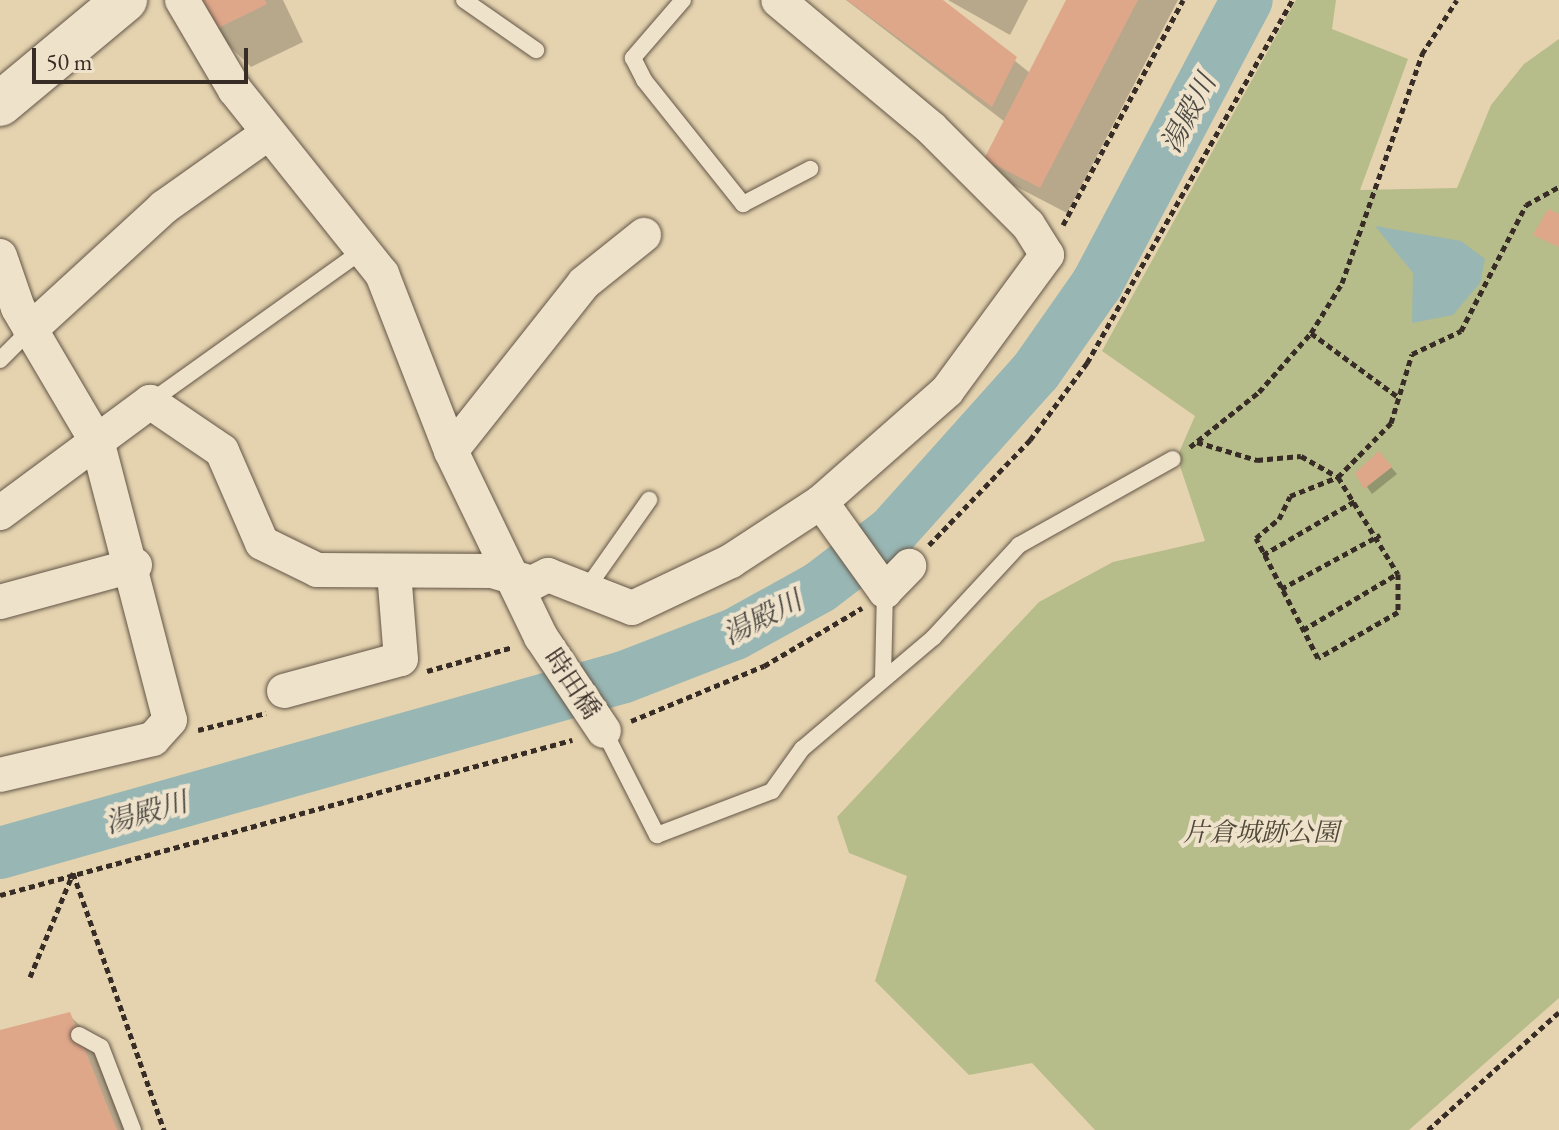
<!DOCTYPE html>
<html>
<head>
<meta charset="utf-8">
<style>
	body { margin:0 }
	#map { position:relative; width:1559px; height:1130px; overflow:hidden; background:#e5d3af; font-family:"EB Garamond","Noto Serif JP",serif }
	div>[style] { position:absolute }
	.green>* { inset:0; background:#b6bc8a }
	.water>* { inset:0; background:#98b6b3 }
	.shadow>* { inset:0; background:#0003 }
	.river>* { height:52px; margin:-26px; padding:0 26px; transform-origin:26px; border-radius:26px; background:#98b6b3 }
	.building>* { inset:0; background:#dea78a }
	.path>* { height:5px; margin-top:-2.5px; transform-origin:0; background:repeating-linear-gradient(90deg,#382d26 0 6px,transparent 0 10px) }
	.roads { filter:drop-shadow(0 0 2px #635648) drop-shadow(0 0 2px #635648) }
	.service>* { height:16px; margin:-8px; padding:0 8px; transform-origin:8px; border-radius:8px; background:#eee2cb }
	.minor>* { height:34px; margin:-17px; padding:0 17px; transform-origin:17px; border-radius:17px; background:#eee2cb }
	.secondary>* { height:44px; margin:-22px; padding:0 22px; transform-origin:22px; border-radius:22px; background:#eee2cb }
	span { translate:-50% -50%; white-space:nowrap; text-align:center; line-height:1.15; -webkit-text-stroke:8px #eee2cb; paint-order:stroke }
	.street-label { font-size:26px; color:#382d26 }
	.park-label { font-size:26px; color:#514a3a; font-style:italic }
	.water-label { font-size:28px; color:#4b4842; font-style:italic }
	.scale { position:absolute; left:32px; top:48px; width:216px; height:36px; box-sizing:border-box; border:4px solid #382d26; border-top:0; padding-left:10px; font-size:24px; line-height:28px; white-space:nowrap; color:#382d26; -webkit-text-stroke:6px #eee2cb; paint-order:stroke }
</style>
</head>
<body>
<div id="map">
	<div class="green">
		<div style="clip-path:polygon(1296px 0,1336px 0,1332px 29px,1408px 59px,1360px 190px,1457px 188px,1491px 105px,1524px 64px,1559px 39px,1559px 998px,1409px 1130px,1095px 1130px,1032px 1063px,969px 1075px,875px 981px,907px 876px,849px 853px,837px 817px,1039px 602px,1113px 562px,1205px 541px,1177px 457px,1195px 416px,1102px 351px)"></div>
	</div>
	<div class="water">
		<div style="clip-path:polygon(1375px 226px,1461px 241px,1485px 259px,1480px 283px,1453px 315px,1412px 323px,1413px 273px)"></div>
	</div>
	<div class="shadow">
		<div style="clip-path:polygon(200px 0,283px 0,303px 42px,251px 67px,213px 30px)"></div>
		<div style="clip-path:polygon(846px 0,939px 0,1030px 73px,1068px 0,1178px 0,1067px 213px,1013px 185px,986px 158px,1005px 122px)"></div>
		<div style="clip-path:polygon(948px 0,1028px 0,1010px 35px)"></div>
		<div style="clip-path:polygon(1385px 460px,1397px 474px,1372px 494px,1358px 474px)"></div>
		<div style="clip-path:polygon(69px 1015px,90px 1035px,128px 1130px,0 1130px,0 1032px)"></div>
	</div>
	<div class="river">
		<div style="left:0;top:853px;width:648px;rotate:-15.75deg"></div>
		<div style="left:624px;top:677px;width:119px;rotate:-21.2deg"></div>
		<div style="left:735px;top:634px;width:97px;rotate:-28.9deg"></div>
		<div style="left:820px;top:587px;width:91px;rotate:-37.4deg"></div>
		<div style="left:892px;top:532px;width:216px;rotate:-48.2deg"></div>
		<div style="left:1036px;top:371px;width:106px;rotate:-55deg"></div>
		<div style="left:1097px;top:284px;width:321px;rotate:-62.2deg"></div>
	</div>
	<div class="building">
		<div style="clip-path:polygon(197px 0,265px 0,267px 4px,212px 31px)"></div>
		<div style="clip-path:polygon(847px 0,943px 0,1017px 57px,992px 107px)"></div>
		<div style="clip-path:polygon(1066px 0,1138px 0,1040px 188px,984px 159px)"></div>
		<div style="clip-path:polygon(1548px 209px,1559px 214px,1559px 247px,1533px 235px)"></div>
		<div style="clip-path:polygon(1379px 451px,1392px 467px,1364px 489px,1355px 473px)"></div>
		<div style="clip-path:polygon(70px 1012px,117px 1130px,0 1130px,0 1030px)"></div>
	</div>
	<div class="path">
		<div style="left:1063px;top:225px;width:255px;rotate:-61.9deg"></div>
		<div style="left:1311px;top:333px;width:108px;rotate:36.3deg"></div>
		<div style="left:1197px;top:442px;width:63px;rotate:16.7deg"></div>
		<div style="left:1257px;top:460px;width:44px;rotate:-5.2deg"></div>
		<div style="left:1301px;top:456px;width:43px;rotate:29.6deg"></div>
		<div style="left:1338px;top:477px;width:76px;rotate:-45.5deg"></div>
		<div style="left:1391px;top:423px;width:72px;rotate:-73.1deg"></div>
		<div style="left:1412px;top:354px;width:54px;rotate:-25.1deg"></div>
		<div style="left:1461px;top:331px;width:142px;rotate:-62.7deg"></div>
		<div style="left:1526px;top:205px;width:38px;rotate:-29deg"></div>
		<div style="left:1190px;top:447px;width:88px;rotate:-38.6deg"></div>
		<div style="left:1259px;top:392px;width:79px;rotate:-48.6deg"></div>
		<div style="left:1311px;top:333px;width:59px;rotate:-58.2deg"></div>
		<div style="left:1342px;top:283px;width:243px;rotate:-70.7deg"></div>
		<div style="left:1422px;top:54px;width:64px;rotate:-57.1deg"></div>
		<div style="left:1338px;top:477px;width:114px;rotate:58.3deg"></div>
		<div style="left:1398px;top:574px;width:38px;rotate:90deg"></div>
		<div style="left:1398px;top:612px;width:92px;rotate:150.1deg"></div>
		<div style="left:1318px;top:658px;width:135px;rotate:-117.3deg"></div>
		<div style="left:1256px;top:538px;width:30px;rotate:-40deg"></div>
		<div style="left:1279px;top:519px;width:25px;rotate:-64deg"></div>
		<div style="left:1290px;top:496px;width:52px;rotate:-21.6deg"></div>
		<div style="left:929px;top:545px;width:146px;rotate:-46.1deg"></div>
		<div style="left:1030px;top:440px;width:96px;rotate:-53.5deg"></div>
		<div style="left:1087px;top:363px;width:417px;rotate:-60.5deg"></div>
		<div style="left:1263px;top:555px;width:107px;rotate:-30.4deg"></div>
		<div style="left:1281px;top:589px;width:113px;rotate:-28.6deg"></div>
		<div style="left:1303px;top:630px;width:109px;rotate:-30.8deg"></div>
		<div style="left:427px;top:671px;width:89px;rotate:-15.6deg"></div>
		<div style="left:631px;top:721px;width:144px;rotate:-22.5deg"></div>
		<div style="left:764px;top:666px;width:114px;rotate:-30.6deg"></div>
		<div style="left:198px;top:730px;width:70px;rotate:-14deg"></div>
		<div style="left:0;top:895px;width:593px;rotate:-15.16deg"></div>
		<div style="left:30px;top:977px;width:113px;rotate:-67.5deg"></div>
		<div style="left:73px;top:873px;width:273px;rotate:70.5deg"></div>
		<div style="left:1428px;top:1130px;width:176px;rotate:-42deg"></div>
	</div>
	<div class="roads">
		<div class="service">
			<div style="left:464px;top:0;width:88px;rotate:34.8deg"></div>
			<div style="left:683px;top:0;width:77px;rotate:130.8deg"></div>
			<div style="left:633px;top:58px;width:25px;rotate:63deg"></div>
			<div style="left:644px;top:80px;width:159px;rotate:51.4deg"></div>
			<div style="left:743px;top:204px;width:76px;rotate:-27.6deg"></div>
			<div style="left:0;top:360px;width:42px;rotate:-45deg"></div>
			<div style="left:150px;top:402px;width:265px;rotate:-35.5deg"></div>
			<div style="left:587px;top:588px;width:108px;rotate:-54.8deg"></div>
			<div style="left:883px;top:678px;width:87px;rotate:-88.7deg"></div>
			<div style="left:604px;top:731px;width:117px;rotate:63deg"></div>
			<div style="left:657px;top:835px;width:123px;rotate:-20.9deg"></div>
			<div style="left:772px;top:791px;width:52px;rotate:-54.5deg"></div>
			<div style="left:802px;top:749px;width:172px;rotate:-40.3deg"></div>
			<div style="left:933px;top:638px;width:127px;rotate:-47.2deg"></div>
			<div style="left:1019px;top:545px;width:176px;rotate:-29.2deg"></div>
			<div style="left:79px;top:1035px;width:25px;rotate:29deg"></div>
			<div style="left:101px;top:1047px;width:89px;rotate:68.9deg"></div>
		</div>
		<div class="minor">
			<div style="left:182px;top:0;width:104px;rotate:59.5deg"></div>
			<div style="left:235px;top:90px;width:236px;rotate:51.4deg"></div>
			<div style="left:382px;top:274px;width:190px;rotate:68.7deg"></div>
			<div style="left:451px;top:451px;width:207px;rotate:64.2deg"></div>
			<div style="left:541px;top:637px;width:113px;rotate:56.2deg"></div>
			<div style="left:0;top:256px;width:55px;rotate:70.9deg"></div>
			<div style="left:18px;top:308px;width:158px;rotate:59.5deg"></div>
			<div style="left:98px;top:444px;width:285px;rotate:75.4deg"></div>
			<div style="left:170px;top:720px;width:25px;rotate:132deg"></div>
			<div style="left:153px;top:739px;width:157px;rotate:166.8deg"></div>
			<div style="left:30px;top:330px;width:182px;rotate:-42.5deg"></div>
			<div style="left:164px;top:207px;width:126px;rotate:-35.3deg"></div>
			<div style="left:451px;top:451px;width:214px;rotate:-51.6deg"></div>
			<div style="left:584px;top:283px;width:77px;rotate:-38.7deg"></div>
			<div style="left:821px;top:502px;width:110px;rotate:54.3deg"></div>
			<div style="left:885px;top:591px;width:35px;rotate:-46deg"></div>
			<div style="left:0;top:513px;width:187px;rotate:-36.5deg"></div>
			<div style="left:150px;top:402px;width:87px;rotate:34.2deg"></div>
			<div style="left:222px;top:451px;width:100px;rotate:66.5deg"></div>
			<div style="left:262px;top:543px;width:61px;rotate:26.1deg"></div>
			<div style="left:317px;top:570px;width:175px;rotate:0.3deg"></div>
			<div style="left:492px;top:571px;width:42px;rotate:16.7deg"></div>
			<div style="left:532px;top:583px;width:18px;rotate:-27deg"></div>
			<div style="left:548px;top:575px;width:90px;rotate:21.4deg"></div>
			<div style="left:632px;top:608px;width:110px;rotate:-25.4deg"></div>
			<div style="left:731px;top:561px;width:108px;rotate:-33.2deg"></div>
			<div style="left:821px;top:502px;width:168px;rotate:-41.4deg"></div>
			<div style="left:947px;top:391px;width:169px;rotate:-53.7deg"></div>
			<div style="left:1047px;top:255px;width:36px;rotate:-122deg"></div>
			<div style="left:1028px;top:225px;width:137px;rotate:-135deg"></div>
			<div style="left:931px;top:128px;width:199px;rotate:-140.1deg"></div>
			<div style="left:0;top:602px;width:140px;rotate:-15.3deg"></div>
			<div style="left:284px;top:691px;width:121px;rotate:-15.3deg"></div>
			<div style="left:401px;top:659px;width:87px;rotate:-94.6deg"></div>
		</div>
		<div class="secondary">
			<div style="left:0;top:104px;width:163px;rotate:-39.8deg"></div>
		</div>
	</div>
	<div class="street-label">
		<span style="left:572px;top:684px;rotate:56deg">時田橋</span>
	</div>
	<div class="park-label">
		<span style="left:1261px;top:833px">片倉城跡公園</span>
	</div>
	<div class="water-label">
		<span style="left:1188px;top:113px;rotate:-62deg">湯殿川</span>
		<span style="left:762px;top:617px;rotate:-27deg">湯殿川</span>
		<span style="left:146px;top:812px;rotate:-16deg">湯殿川</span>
	</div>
	<div class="scale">50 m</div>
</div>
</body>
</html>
